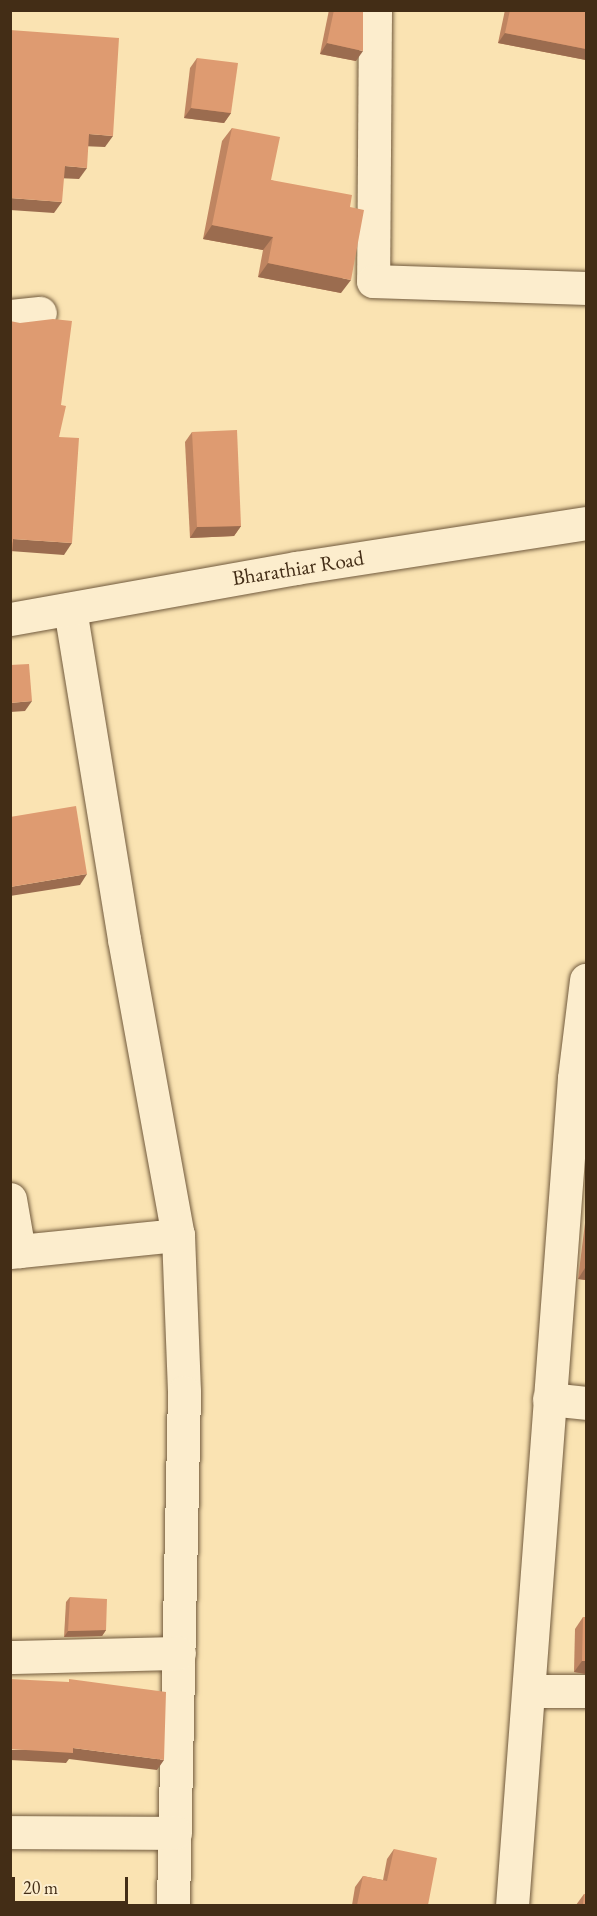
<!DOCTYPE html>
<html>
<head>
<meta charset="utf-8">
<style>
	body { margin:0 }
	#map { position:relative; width:597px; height:1916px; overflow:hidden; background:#fae3b2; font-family:"EB Garamond",serif }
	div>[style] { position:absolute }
	.roads { filter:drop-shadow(0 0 2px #715a3d) drop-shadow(0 0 2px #715a3d) }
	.minor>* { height:33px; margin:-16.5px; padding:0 16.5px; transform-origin:16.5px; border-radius:16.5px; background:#fcedcd }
	.secondary>* { height:33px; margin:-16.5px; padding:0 16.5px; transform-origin:16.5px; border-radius:16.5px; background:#fcedcd }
	.wall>* { inset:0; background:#bf8561 }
	.shaded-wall>* { inset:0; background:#9b6c4f }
	.building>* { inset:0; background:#de9b71 }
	span { translate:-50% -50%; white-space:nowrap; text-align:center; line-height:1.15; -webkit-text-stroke:5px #fcedcd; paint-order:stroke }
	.street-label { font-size:21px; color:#432d16 }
	.frame { position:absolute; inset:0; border:12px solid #432d16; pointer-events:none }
	.scale { position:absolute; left:12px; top:1877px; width:116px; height:27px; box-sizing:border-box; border:3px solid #432d16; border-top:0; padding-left:8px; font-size:18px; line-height:21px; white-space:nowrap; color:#432d16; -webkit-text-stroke:4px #fcedcd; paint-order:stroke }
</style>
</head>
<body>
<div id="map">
	<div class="roads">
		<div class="minor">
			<div style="left:375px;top:10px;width:271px;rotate:90.4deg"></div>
			<div style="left:373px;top:281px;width:213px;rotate:1.9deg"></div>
			<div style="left:10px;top:316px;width:30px;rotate:-6deg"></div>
			<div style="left:70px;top:609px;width:334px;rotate:80.7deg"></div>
			<div style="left:124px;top:939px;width:301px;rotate:79.7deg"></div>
			<div style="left:178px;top:1235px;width:157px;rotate:87.8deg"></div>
			<div style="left:184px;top:1392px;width:514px;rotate:91.23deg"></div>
			<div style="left:10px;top:1199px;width:53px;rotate:80.2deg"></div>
			<div style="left:10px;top:1252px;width:169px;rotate:-5.8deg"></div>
			<div style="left:549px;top:1399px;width:37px;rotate:6deg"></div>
			<div style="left:10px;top:1657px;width:169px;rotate:-1.4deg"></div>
			<div style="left:529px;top:1691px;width:57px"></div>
			<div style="left:10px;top:1832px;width:165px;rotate:0.3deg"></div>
			<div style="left:512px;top:1906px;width:830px;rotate:-85.72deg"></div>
			<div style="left:574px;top:1078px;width:99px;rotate:-83deg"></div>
		</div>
		<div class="secondary">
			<div style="left:10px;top:619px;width:291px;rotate:-10.1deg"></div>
			<div style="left:296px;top:568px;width:293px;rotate:-8.8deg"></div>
		</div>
	</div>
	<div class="wall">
		<div style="clip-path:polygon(329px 10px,363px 10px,356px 61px,320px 54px)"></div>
		<div style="clip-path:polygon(505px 10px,586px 10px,586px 60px,498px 43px)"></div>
		<div style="clip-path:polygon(197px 58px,231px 113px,224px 123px,184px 118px,190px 68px)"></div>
		<div style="clip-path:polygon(232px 128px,271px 180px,350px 207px,341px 293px,258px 277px,263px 250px,203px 239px,222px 141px)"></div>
		<div style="clip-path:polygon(192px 432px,241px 526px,234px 536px,190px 538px,185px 442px)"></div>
		<div style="clip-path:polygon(586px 1215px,586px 1280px,578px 1279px)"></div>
		<div style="clip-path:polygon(70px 1597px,106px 1630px,102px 1636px,64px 1637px,66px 1602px)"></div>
		<div style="clip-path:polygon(583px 1617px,586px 1617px,586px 1674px,574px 1672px,575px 1629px)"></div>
		<div style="clip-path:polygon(394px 1849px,428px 1905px,352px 1905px,355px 1887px,363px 1876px,383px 1880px,387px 1859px)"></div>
		<div style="clip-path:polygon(584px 1894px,586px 1905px,576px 1905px)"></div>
	</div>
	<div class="shaded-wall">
		<div style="clip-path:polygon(505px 33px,586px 49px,586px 60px,498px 43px)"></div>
		<div style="clip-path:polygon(327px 43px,363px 51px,356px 61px,320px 54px)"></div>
		<div style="clip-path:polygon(191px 108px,231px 113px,224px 123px,184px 118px)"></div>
		<div style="clip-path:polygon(89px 134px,113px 136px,105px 147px,81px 146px)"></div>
		<div style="clip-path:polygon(65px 166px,87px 168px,79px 179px,57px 178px)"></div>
		<div style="clip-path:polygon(10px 198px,62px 202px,54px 213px,10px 210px)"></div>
		<div style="clip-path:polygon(212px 225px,273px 237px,263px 250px,203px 239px)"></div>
		<div style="clip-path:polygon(268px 263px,351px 280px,341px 293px,258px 277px)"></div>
		<div style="clip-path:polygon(241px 526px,234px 536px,190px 538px,197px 527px)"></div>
		<div style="clip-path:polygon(13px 539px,72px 543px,64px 555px,10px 551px)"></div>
		<div style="clip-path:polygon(32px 701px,25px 711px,10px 712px,10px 703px)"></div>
		<div style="clip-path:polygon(87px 874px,80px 885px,10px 896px,10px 887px)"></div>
		<div style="clip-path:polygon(585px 1268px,586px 1269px,586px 1280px,578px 1279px)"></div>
		<div style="clip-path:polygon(106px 1630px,102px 1636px,64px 1637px,68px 1631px)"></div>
		<div style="clip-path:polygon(582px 1661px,586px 1661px,586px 1674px,574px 1672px)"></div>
		<div style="clip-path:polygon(73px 1748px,164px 1760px,157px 1770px,69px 1759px,66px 1763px,10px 1760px,10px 1750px)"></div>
	</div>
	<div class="building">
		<div style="clip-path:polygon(334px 10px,363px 10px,363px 51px,327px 43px)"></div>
		<div style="clip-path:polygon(510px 10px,586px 10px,586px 49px,505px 33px)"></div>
		<div style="clip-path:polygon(10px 30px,119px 38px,113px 136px,89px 134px,87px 168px,65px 166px,62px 202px,10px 198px)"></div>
		<div style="clip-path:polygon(197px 58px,238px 63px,231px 113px,191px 108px)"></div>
		<div style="clip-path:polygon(232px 128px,280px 137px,271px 180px,352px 195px,350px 207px,364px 210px,351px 280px,268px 263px,273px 237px,212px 225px)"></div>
		<div style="clip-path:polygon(53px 319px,72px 321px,61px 405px,66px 406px,59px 437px,79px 438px,72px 543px,13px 539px,12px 556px,10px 556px,10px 321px,20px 323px)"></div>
		<div style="clip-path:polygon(237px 430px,241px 526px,197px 527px,192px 432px)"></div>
		<div style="clip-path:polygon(29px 664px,32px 701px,10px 703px,10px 665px)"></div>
		<div style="clip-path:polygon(76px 806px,87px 874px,10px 887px,10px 817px)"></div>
		<div style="clip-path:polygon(70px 1597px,107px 1599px,106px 1630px,68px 1631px)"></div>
		<div style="clip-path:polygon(583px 1617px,586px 1617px,586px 1661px,582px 1661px)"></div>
		<div style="clip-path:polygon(10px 1679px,69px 1682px,69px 1679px,166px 1692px,164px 1760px,73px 1748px,73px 1753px,10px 1749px)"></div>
		<div style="clip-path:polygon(394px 1849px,437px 1858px,428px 1905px,357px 1905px,363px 1876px,387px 1881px)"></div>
		<div style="clip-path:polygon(584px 1894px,586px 1894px,586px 1905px,583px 1905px)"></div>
	</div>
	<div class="street-label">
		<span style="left:298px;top:568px;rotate:-9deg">Bharathiar Road</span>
	</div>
	<div class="frame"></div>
	<div class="scale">20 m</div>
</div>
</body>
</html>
